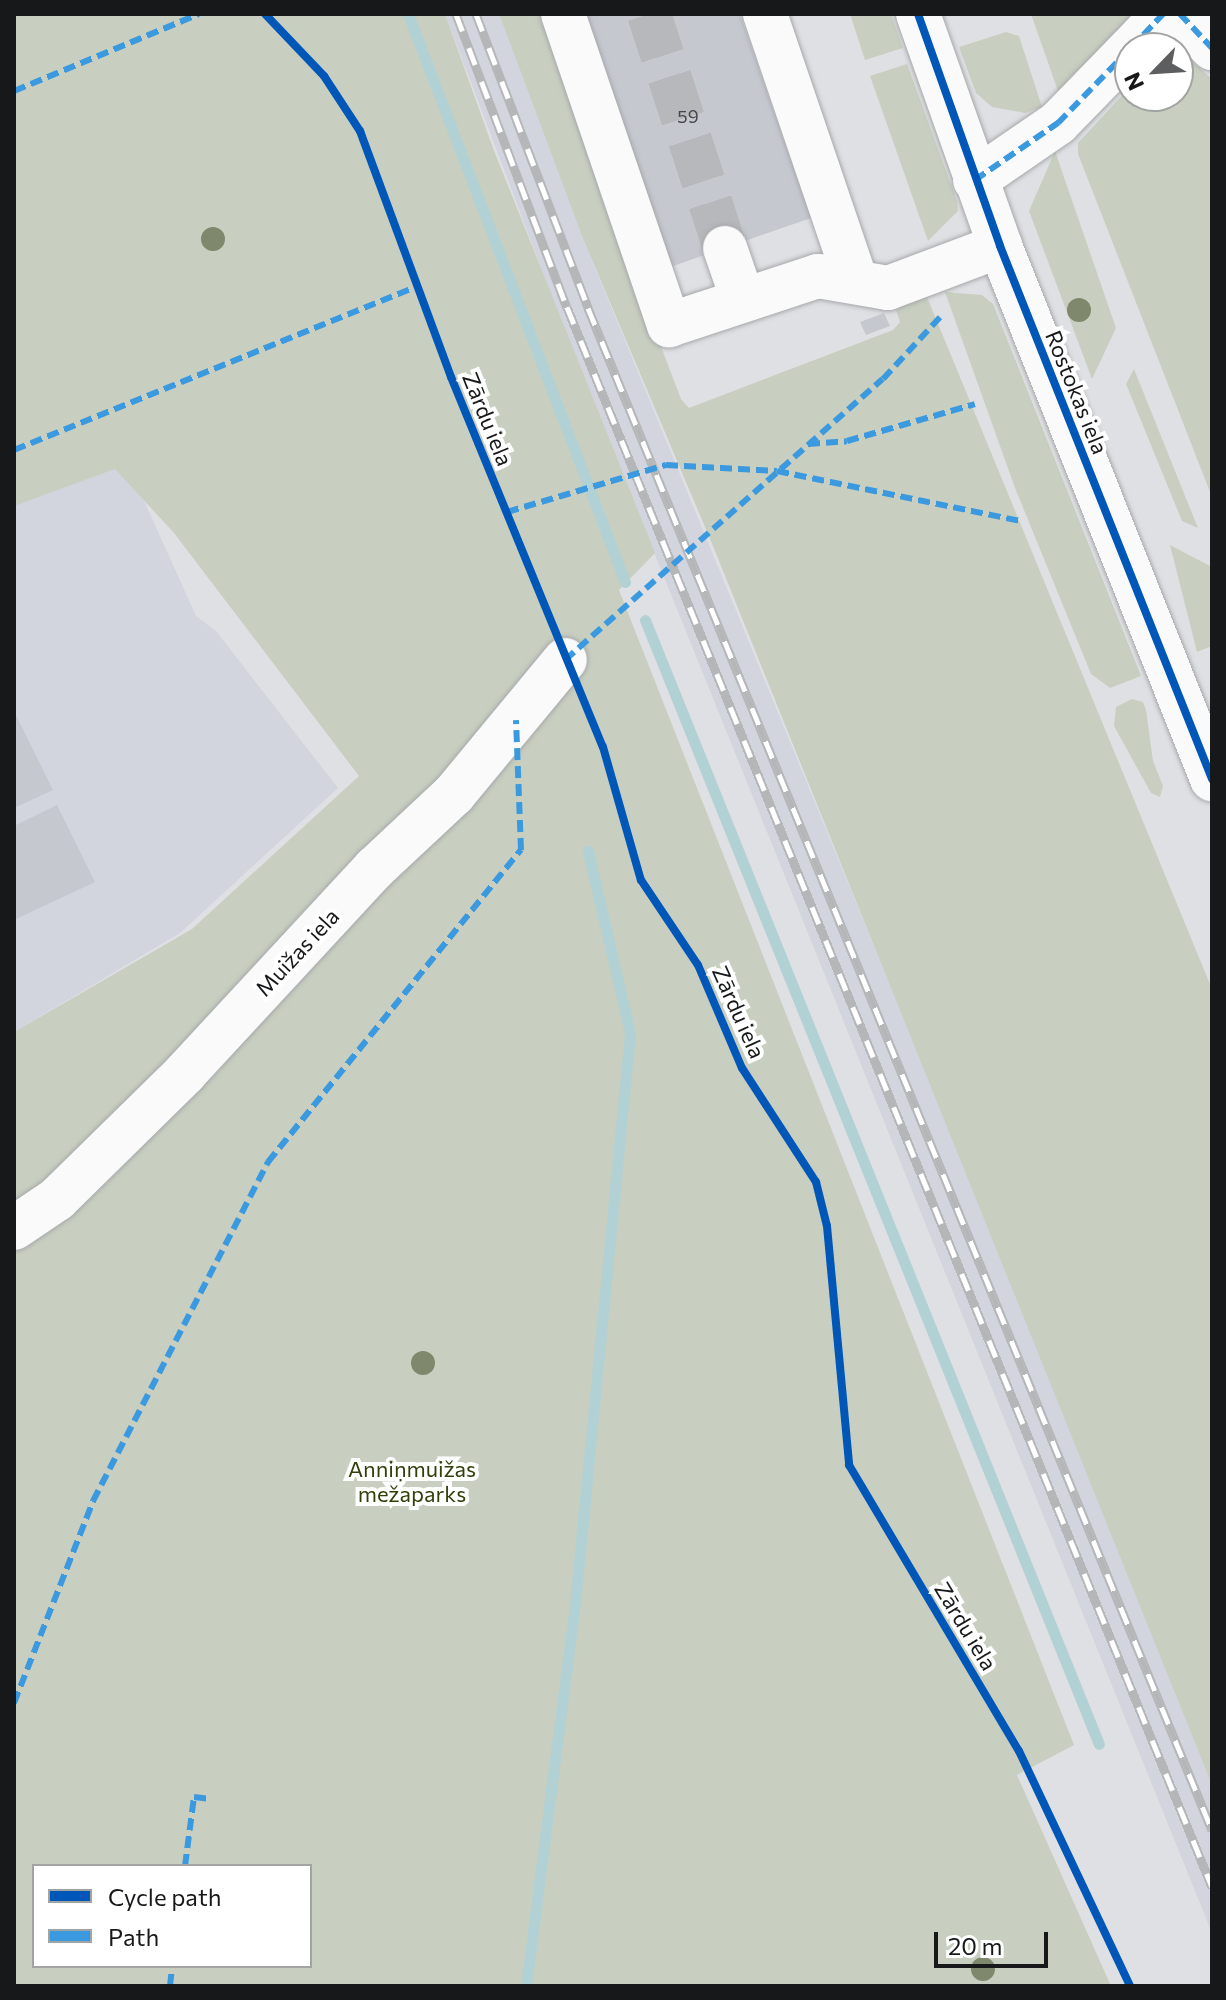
<!DOCTYPE html>
<html>
<head>
<meta charset="utf-8">
<style>
	body { margin:0 }
	#map { position:relative; width:1226px; height:2000px; overflow:hidden; background:#dfe0e3; font-family:Commissioner,sans-serif }
	div>[style] { position:absolute }
	.built>* { inset:0; background:#d2d5de }
	.green>* { inset:0; background:#c8cfc0 }
	.stream>* { height:11px; margin:-5.5px; padding:0 5.5px; transform-origin:5.5px; border-radius:5.5px; background:#b2d1d5 }
	.building>* { inset:0; background:#c6c8d0 }
	.minor-tunnel>* { height:44px; margin-top:-22px; transform-origin:0; background:repeating-linear-gradient(90deg,#b7b8bb 0 44px,transparent 0 66px) }
	.roads { filter:drop-shadow(0 0 2px #a7a8aa) drop-shadow(0 0 2px #a7a8aa) }
	.minor>* { height:44px; margin:-22px; padding:0 22px; transform-origin:22px; border-radius:22px; background:#fafafb }
	.rail>* { height:9px; margin-top:-4.5px; transform-origin:0; background:repeating-linear-gradient(90deg,#fff 0 18px,#b5b6b7 0 36px); box-sizing:border-box; border-block:2px solid #b5b6b7 }
	.quiet>* { height:6px; margin-top:-3px; transform-origin:0; background:repeating-linear-gradient(90deg,#3b9adf 0 12px,transparent 0 18px) }
	.cycleway>* { height:8px; margin:-4px; padding:0 4px; transform-origin:4px; border-radius:4px; background:#0057b8 }
	.trees>* { width:24px; height:24px; margin:-12px; border-radius:50%; background:#7f886c }
	span { translate:-50% -50%; white-space:nowrap; text-align:center; line-height:1.15; -webkit-text-stroke:8px #fff; paint-order:stroke }
	.number-label { font-size:18px; color:#444548 }
	.number-label span { -webkit-text-stroke-width:0 }
	.street-label { font-size:22px; color:#17181a }
	.park-label { font-size:22px; color:#31400a }
	.frame { position:absolute; inset:0; border:16px solid #17181a; pointer-events:none }
	.legend { position:absolute; left:32px; top:1864px; width:280px; height:104px; box-sizing:border-box; background:#fff; border:2px solid #a2a3a3; margin:0; padding:10px 14px; list-style:none; font-size:24px; color:#17181a }
	.legend li { display:flex; align-items:center; gap:16px; height:40px }
	.legend b { width:40px; border:2px solid #a2a3a3 }
	.north { position:absolute; left:1114px; top:32px; width:80px; height:80px; box-sizing:border-box; background:#fff; border:2px solid #a2a3a3; border-radius:50%; rotate:245deg; font-size:22px; font-weight:700; line-height:32px; text-align:center; color:#17181a }
	.north::after { content:''; display:block; margin:auto; width:28px; height:36px; background:#5d5e60; clip-path:polygon(50% 0,100% 100%,50% 72%,0 100%) }
	.scale { position:absolute; left:934px; top:1932px; width:114px; height:36px; box-sizing:border-box; border:4px solid #17181a; border-top:0; padding-left:10px; font-size:24px; line-height:28px; white-space:nowrap; color:#17181a; -webkit-text-stroke:6px #fff; paint-order:stroke }
</style>
</head>
<body>
<div id="map">
	<div class="built">
		<div style="clip-path:polygon(445px 14px,499px 14px,582px 236px,976px 1194px,1212px 1785px,1212px 1933px,571px 347px)"></div>
		<div style="clip-path:polygon(119px 445px,196px 616px,216px 631px,338px 788px,180px 933px,14px 1032px,14px 486px)"></div>
	</div>
	<div class="green">
		<div style="clip-path:polygon(evenodd,14px 14px,445px 14px,493px 148px,655px 553px,619px 590px,1074px 1745px,1017px 1775px,1111px 1986px,14px 1986px,14px 1032px,192px 929px,359px 776px,174px 533px,115px 469px,14px 506px,14px 14px,34px 1866px,310px 1866px,310px 1966px,34px 1966px,34px 1866px)"></div>
		<div style="clip-path:polygon(499px 14px,548px 14px,623px 247px,681px 399px,689px 408px,893px 330px,900px 322px,894px 304px,921px 294px,927px 297px,1212px 989px,1212px 1785px,713px 546px,582px 236px)"></div>
		<div style="clip-path:polygon(850px 14px,891px 14px,903px 48px,865px 60px)"></div>
		<div style="clip-path:polygon(1031px 14px,1132px 14px,1059px 94px)"></div>
		<div style="clip-path:polygon(1006px 32px,1019px 36px,1042px 107px,1025px 113px,992px 107px,976px 93px,959px 47px)"></div>
		<div style="clip-path:polygon(1178px 49px,1212px 79px,1212px 497px,1078px 154px,1078px 143px,1130px 87px,1130px 96px,1178px 96px)"></div>
		<div style="clip-path:polygon(907px 64px,957px 201px,958px 211px,928px 241px,870px 76px)"></div>
		<div style="clip-path:polygon(1055px 151px,1116px 328px,1092px 379px,1029px 211px)"></div>
		<div style="clip-path:polygon(945px 292px,982px 295px,993px 304px,1141px 676px,1110px 688px,1091px 674px,1015px 488px)"></div>
		<div style="clip-path:polygon(1134px 369px,1198px 528px,1182px 521px,1126px 384px)"></div>
		<div style="clip-path:polygon(1170px 545px,1212px 567px,1212px 646px,1197px 652px)"></div>
		<div style="clip-path:polygon(1132px 699px,1143px 702px,1146px 710px,1153px 761px,1163px 786px,1160px 797px,1151px 793px,1114px 726px,1116px 707px)"></div>
	</div>
	<div class="stream">
		<div style="left:408px;top:14px;width:608px;rotate:69.09deg"></div>
		<div style="left:645px;top:620px;width:1212px;rotate:68.01deg"></div>
		<div style="left:526px;top:1986px;width:396px;rotate:-82.7deg"></div>
		<div style="left:576px;top:1593px;width:563px;rotate:-84.49deg"></div>
		<div style="left:630px;top:1033px;width:187px;rotate:-103deg"></div>
	</div>
	<div class="building">
		<div style="clip-path:polygon(565px 14px,740px 14px,811px 218px,656px 272px)"></div>
		<div style="clip-path:polygon(884px 313px,890px 326px,866px 335px,860px 322px)"></div>
		<div style="clip-path:polygon(14px 711px,53px 790px,14px 808px)"></div>
		<div style="clip-path:polygon(57px 805px,95px 882px,14px 920px,14px 826px)"></div>
	</div>
	<div class="minor-tunnel">
		<div style="left:649px;top:14px;width:246px;rotate:72deg"></div>
	</div>
	<div class="roads">
		<div class="minor">
			<div style="left:563px;top:14px;width:329px;rotate:71.2deg"></div>
			<div style="left:669px;top:325px;width:157px;rotate:-18.2deg"></div>
			<div style="left:818px;top:276px;width:71px;rotate:9.7deg"></div>
			<div style="left:888px;top:288px;width:120px;rotate:-20.6deg"></div>
			<div style="left:765px;top:14px;width:283px;rotate:71.2deg"></div>
			<div style="left:918px;top:14px;width:246px;rotate:70.5deg"></div>
			<div style="left:1000px;top:246px;width:574px;rotate:68.31deg"></div>
			<div style="left:1180px;top:14px;width:47px;rotate:46.7deg"></div>
			<div style="left:1131px;top:48px;width:47px;rotate:-46.7deg"></div>
			<div style="left:975px;top:180px;width:101px;rotate:-34.5deg"></div>
			<div style="left:1058px;top:123px;width:103px;rotate:-45.8deg"></div>
			<div style="left:725px;top:248px;width:55px;rotate:70.9deg"></div>
			<div style="left:14px;top:1228px;width:52px;rotate:-34deg"></div>
			<div style="left:57px;top:1199px;width:180px;rotate:-44.5deg"></div>
			<div style="left:185px;top:1073px;width:280px;rotate:-47.2deg"></div>
			<div style="left:375px;top:868px;width:108px;rotate:-43.1deg"></div>
			<div style="left:454px;top:794px;width:174px;rotate:-50.4deg"></div>
		</div>
	</div>
	<div class="rail">
		<div style="left:456px;top:14px;width:313px;rotate:69.3deg"></div>
		<div style="left:567px;top:307px;width:1707px;rotate:67.79deg"></div>
		<div style="left:476px;top:14px;width:315px;rotate:69.1deg"></div>
		<div style="left:588px;top:308px;width:1645px;rotate:67.71deg"></div>
	</div>
	<div class="quiet">
		<div style="left:1180px;top:14px;width:47px;rotate:46.7deg"></div>
		<div style="left:1131px;top:48px;width:47px;rotate:-46.7deg"></div>
		<div style="left:14px;top:91px;width:200px;rotate:-22.6deg"></div>
		<div style="left:975px;top:180px;width:101px;rotate:-34.5deg"></div>
		<div style="left:1058px;top:123px;width:103px;rotate:-45.8deg"></div>
		<div style="left:808px;top:444px;width:39px;rotate:-4deg"></div>
		<div style="left:847px;top:441px;width:133px;rotate:-16.1deg"></div>
		<div style="left:14px;top:450px;width:436px;rotate:-22.1deg"></div>
		<div style="left:507px;top:512px;width:166px;rotate:-16.5deg"></div>
		<div style="left:666px;top:465px;width:111px;rotate:3.1deg"></div>
		<div style="left:777px;top:471px;width:248px;rotate:11.6deg"></div>
		<div style="left:565px;top:660px;width:424px;rotate:-41.5deg"></div>
		<div style="left:883px;top:379px;width:87px;rotate:-47.3deg"></div>
		<div style="left:14px;top:1703px;width:217px;rotate:-68.6deg"></div>
		<div style="left:93px;top:1501px;width:382px;rotate:-62.7deg"></div>
		<div style="left:268px;top:1162px;width:402px;rotate:-51deg"></div>
		<div style="left:521px;top:850px;width:130px;rotate:-92.2deg"></div>
		<div style="left:185px;top:1866px;width:70px;rotate:-82.6deg"></div>
		<div style="left:194px;top:1797px;width:17px;rotate:7deg"></div>
		<div style="left:170px;top:1986px;width:20px;rotate:-84deg"></div>
	</div>
	<div class="cycleway">
		<div style="left:265px;top:14px;width:86px;rotate:46.4deg"></div>
		<div style="left:324px;top:76px;width:66px;rotate:56.8deg"></div>
		<div style="left:360px;top:131px;width:262px;rotate:69.7deg"></div>
		<div style="left:451px;top:377px;width:400px;rotate:67.7deg"></div>
		<div style="left:603px;top:747px;width:138px;rotate:74.1deg"></div>
		<div style="left:641px;top:880px;width:102px;rotate:56.2deg"></div>
		<div style="left:698px;top:965px;width:112px;rotate:66.9deg"></div>
		<div style="left:742px;top:1068px;width:136px;rotate:57deg"></div>
		<div style="left:816px;top:1182px;width:45px;rotate:76deg"></div>
		<div style="left:827px;top:1226px;width:240px;rotate:84.7deg"></div>
		<div style="left:849px;top:1465px;width:333px;rotate:59.3deg"></div>
		<div style="left:1019px;top:1751px;width:260px;rotate:64.7deg"></div>
		<div style="left:918px;top:14px;width:246px;rotate:70.5deg"></div>
		<div style="left:1000px;top:246px;width:574px;rotate:68.31deg"></div>
	</div>
	<div class="trees">
		<div style="left:213px;top:239px"></div>
		<div style="left:1079px;top:310px"></div>
		<div style="left:423px;top:1363px"></div>
		<div style="left:983px;top:1969px"></div>
	</div>
	<div class="number-label">
		<span style="left:688px;top:116px">59</span>
	</div>
	<div class="street-label">
		<span style="left:1077px;top:392px;rotate:68deg">Rostokas iela</span>
		<span style="left:488px;top:419px;rotate:68deg">Zārdu iela</span>
		<span style="left:297px;top:952px;rotate:-47deg">Muižas iela</span>
		<span style="left:739px;top:1012px;rotate:66deg">Zārdu iela</span>
		<span style="left:966px;top:1626px;rotate:59deg">Zārdu iela</span>
	</div>
	<div class="park-label">
		<span style="left:412px;top:1481px">Anniņmuižas<br>mežaparks</span>
	</div>
	<div class="frame"></div>
	<ul class="legend">
	<li><b style="height:10px;background:#0057b8"></b>Cycle path</li>
	<li><b style="height:10px;background:#3b9adf"></b>Path</li>
	</ul>
	<div class="north">N</div>
	<div class="scale">20 m</div>
</div>
</body>
</html>
